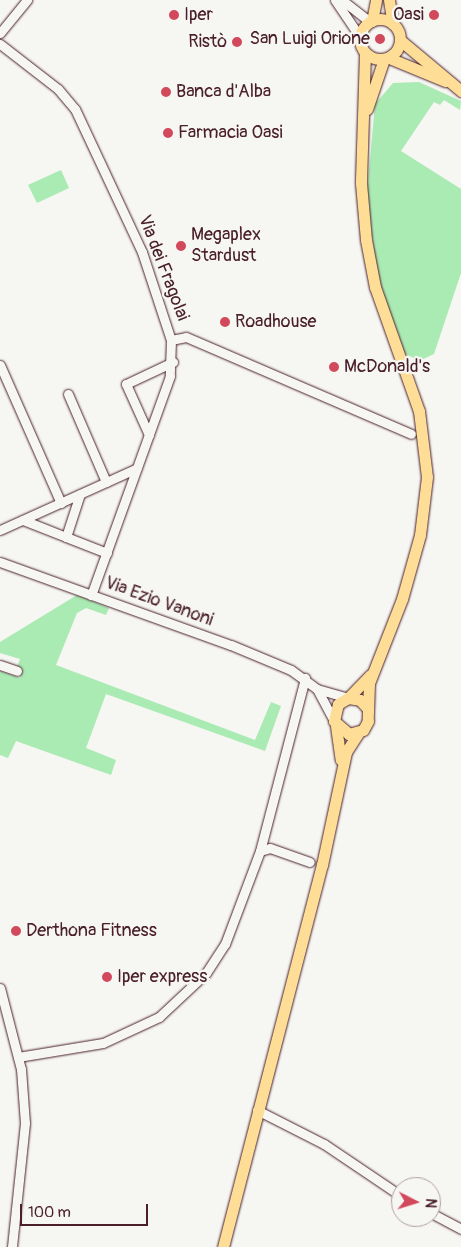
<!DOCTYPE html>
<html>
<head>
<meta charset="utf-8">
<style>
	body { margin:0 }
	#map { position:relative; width:461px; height:1247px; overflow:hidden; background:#f6f6f2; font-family:Pangolin,sans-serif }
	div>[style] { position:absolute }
	.green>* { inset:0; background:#aaeab3 }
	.roads { filter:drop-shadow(0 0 1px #4a1f2b) drop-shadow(0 0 1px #4a1f2b) }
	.minor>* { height:9px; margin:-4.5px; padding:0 4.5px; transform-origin:4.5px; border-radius:4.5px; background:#f6f6f2 }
	.major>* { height:11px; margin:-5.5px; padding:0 5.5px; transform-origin:5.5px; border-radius:5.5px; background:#fede96 }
	.major>.ring { margin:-5.5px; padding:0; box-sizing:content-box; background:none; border:11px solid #fede96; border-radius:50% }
	.dots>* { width:14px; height:14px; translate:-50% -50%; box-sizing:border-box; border:2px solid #f6f6f2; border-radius:50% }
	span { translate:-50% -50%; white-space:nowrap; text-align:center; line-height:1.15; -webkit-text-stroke:4.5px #f6f6f2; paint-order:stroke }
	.poi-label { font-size:18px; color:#4a1f2b }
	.left { translate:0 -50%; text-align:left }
	.right { translate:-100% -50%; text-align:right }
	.street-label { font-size:18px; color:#4a1f2b }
	.north { position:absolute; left:391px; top:1177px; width:50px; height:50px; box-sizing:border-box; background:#f6f6f2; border:1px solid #b1a0a2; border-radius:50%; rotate:95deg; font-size:14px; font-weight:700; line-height:20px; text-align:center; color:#4a1f2b }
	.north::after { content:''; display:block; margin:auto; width:18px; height:22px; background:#d1495b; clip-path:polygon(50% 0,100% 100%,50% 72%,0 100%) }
	.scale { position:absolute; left:20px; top:1204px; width:128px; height:22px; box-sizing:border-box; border:2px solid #4a1f2b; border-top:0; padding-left:6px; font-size:15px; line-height:18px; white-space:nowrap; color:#4a1f2b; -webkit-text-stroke:4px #f6f6f2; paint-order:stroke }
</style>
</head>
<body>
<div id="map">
	<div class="green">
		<div style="clip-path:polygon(419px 82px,461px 101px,460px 110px,444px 100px,440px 105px,434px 102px,401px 151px,461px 189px,461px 273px,434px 354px,419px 361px,404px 353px,387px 307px,376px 269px,367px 192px,375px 104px,393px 83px)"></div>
		<div style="clip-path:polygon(61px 170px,69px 188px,37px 203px,28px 185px)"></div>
		<div style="clip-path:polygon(77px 595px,109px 608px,106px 615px,86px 608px,77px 613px,56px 665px,255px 740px,271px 702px,281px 706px,265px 751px,106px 694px,86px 748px,116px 760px,111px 775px,16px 741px,8px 758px,0 755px,0 671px,20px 678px,22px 668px,17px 667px,20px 659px,0 653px,0 642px)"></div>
	</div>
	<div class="roads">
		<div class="minor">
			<div style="left:335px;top:0;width:45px;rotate:56deg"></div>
			<div style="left:342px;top:0;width:36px;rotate:38deg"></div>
			<div style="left:0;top:33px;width:43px;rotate:-50.7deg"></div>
			<div style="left:0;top:44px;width:73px;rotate:37.8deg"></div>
			<div style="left:58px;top:89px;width:26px;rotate:50deg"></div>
			<div style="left:75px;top:109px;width:158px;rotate:64.9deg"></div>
			<div style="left:142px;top:252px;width:93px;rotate:71.8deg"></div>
			<div style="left:171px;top:340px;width:36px;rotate:92deg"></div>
			<div style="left:170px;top:376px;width:233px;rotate:109.8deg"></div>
			<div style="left:171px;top:340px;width:15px;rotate:-11deg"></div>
			<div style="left:186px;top:337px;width:245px;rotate:23.3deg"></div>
			<div style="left:0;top:365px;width:151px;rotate:66.2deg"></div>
			<div style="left:68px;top:394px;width:96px;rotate:66.6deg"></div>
			<div style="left:149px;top:435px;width:56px;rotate:-114.3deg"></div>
			<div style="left:126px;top:384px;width:52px;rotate:-25.1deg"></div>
			<div style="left:23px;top:520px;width:46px;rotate:21.6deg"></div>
			<div style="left:66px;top:537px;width:45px;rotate:-72deg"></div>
			<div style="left:0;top:530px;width:150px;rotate:-24.3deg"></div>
			<div style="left:66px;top:537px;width:44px;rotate:21.3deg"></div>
			<div style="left:0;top:562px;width:245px;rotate:19.8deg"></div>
			<div style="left:231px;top:645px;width:65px;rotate:22.6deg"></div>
			<div style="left:291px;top:670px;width:32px;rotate:36deg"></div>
			<div style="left:0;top:665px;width:18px;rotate:19deg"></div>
			<div style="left:334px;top:721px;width:36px;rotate:-118deg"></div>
			<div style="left:317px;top:689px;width:32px;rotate:16deg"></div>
			<div style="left:260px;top:851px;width:179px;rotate:-75.4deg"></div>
			<div style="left:0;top:988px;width:84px;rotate:75.5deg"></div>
			<div style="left:21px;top:1069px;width:54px;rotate:85.8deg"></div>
			<div style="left:25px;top:1123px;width:125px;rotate:96deg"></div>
			<div style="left:18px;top:1057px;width:86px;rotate:-9.4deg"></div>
			<div style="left:103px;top:1043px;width:62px;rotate:-24.9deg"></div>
			<div style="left:159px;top:1017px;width:64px;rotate:-43.1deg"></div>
			<div style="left:206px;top:973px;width:35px;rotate:-57deg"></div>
			<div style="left:225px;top:944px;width:99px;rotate:-69.4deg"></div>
			<div style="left:260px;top:851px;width:10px;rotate:-17deg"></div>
			<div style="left:270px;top:848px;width:42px;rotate:19.3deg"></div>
			<div style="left:257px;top:1110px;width:75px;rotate:26.9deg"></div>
			<div style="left:324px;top:1144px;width:93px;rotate:34deg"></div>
			<div style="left:431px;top:1213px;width:34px;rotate:28deg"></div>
		</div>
		<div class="major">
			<div style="left:389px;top:0;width:24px;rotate:81deg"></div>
			<div class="ring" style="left:360px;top:19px;width:29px;height:29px"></div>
			<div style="left:372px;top:21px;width:21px;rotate:-79deg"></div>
			<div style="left:400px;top:40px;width:80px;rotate:39.9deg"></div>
			<div style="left:365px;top:53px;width:130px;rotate:91.8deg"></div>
			<div style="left:361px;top:183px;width:57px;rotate:85deg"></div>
			<div style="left:366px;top:240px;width:48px;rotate:79.2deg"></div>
			<div style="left:375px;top:287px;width:132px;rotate:70.5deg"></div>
			<div style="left:419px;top:411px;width:66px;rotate:83.1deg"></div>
			<div style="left:427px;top:477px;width:58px;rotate:96.9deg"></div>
			<div style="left:420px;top:535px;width:66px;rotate:105.7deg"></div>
			<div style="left:402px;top:599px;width:90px;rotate:111.4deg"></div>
			<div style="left:369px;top:683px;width:38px;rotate:92deg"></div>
			<div style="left:368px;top:721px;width:10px;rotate:119deg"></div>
			<div style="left:363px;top:730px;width:15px;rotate:164deg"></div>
			<div style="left:349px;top:734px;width:20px;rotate:-139deg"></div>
			<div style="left:334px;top:721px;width:17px;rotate:-77deg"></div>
			<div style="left:338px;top:704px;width:12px;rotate:-31deg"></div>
			<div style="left:348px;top:698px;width:12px;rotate:9deg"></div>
			<div style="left:360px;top:700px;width:12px;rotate:48deg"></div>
			<div style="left:389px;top:58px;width:61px;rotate:22.3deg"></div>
			<div style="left:367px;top:109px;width:53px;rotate:-71.2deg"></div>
			<div style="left:348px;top:698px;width:32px;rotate:-46deg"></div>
			<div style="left:336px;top:726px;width:34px;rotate:82deg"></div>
			<div style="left:223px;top:1247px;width:395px;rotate:-75.5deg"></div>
			<div style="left:322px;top:865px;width:116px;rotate:-78deg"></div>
			<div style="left:346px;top:752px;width:24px;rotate:-57deg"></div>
		</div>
	</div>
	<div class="dots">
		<div style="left:174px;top:15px;background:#d1495b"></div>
		<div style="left:434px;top:15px;background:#d1495b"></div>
		<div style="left:380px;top:39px;background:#d1495b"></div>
		<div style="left:237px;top:42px;background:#d1495b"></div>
		<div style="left:166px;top:92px;background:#d1495b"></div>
		<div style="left:168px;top:133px;background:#d1495b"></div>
		<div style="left:181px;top:246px;background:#d1495b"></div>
		<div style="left:225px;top:322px;background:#d1495b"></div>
		<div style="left:334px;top:367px;background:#d1495b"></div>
		<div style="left:16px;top:931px;background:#d1495b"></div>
		<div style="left:107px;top:977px;background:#d1495b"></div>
	</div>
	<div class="poi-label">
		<span class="left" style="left:184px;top:15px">Iper</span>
		<span class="right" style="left:424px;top:15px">Oasi</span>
		<span class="right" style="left:370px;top:39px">San Luigi Orione</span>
		<span class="right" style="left:227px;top:42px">Ristò</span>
		<span class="left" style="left:176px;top:92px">Banca d'Alba</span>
		<span class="left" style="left:178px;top:133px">Farmacia Oasi</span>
		<span class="left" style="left:191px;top:246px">Megaplex<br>Stardust</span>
		<span class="left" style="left:235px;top:322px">Roadhouse</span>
		<span class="left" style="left:344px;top:367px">McDonald's</span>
		<span class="left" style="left:26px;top:931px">Derthona Fitness</span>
		<span class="left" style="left:117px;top:977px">Iper express</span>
	</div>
	<div class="street-label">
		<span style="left:163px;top:268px;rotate:69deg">Via dei Fragolai</span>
		<span style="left:159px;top:602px;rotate:20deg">Via Ezio Vanoni</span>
	</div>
	<div class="north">N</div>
	<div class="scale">100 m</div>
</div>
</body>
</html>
